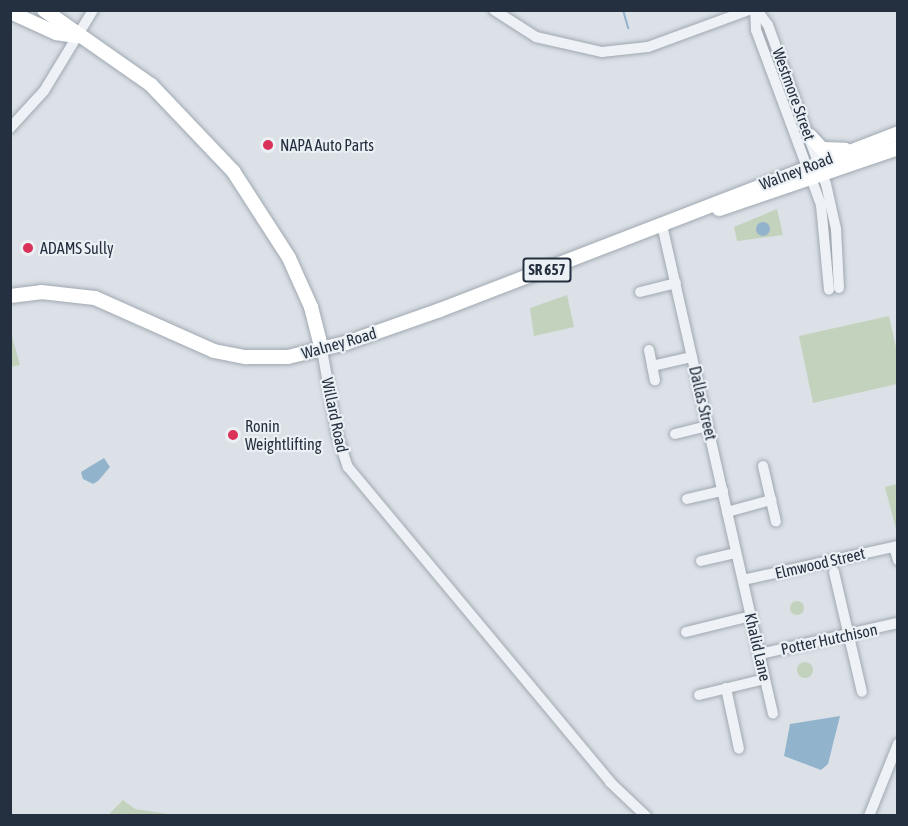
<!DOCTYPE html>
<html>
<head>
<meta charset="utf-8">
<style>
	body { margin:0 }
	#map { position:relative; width:908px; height:826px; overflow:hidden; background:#dbe1e7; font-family:"Asap Condensed",sans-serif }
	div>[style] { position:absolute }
	.green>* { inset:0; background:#c3d2bc }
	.round { border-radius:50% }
	.water>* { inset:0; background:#92b3cc }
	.stream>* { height:2px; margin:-1px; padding:0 1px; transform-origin:1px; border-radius:1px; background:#92b3cc }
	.roads { filter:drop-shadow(0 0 2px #a0a8b1) drop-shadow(0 0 2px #a0a8b1) }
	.minor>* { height:10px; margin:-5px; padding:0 5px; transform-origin:5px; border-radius:5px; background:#eef1f5 }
	.major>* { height:14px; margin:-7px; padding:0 7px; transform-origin:7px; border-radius:7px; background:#fff }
	.dots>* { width:16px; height:16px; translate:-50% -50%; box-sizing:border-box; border:3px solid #ebf0f5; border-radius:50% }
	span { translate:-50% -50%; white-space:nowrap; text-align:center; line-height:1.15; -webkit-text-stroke:4.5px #ebf0f5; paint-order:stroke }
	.shield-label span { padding:2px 4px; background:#ebf0f5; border:2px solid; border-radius:4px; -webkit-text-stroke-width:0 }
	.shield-label { font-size:15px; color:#24303f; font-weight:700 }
	.street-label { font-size:16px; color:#24303f }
	.poi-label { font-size:16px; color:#24303f }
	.left { translate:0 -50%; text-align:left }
	.frame { position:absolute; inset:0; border:12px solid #24303f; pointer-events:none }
</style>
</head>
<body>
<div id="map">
	<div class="green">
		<div style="clip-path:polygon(777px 209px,783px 235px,737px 241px,734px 227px)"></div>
		<div style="clip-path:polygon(567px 295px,574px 327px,534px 336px,530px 308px)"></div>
		<div style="clip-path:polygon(889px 316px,897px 352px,897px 384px,813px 403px,799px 336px)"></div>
		<div style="clip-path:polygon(10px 329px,20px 365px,11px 367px,10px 367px)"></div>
		<div style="clip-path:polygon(897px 484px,898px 484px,897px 533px,885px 487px)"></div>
		<div class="round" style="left:790px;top:601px;width:14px;height:14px"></div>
		<div class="round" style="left:797px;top:662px;width:16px;height:16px"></div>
		<div style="clip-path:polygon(123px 800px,135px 809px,174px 815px,108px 815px)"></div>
	</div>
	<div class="water">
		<div class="round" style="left:756px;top:222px;width:14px;height:14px"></div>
		<div style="clip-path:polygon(104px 458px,110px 467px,98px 481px,93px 484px,83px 479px,81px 472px)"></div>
		<div style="clip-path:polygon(840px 716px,828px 764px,821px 770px,784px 756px,790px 724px)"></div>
	</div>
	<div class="stream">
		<div style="left:623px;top:10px;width:19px;rotate:74deg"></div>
	</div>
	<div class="roads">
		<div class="minor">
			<div style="left:494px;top:10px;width:50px;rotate:32.7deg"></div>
			<div style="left:536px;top:37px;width:68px;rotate:12.8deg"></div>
			<div style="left:602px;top:52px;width:46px;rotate:-6.2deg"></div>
			<div style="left:648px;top:47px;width:108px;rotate:-20.1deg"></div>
			<div style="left:755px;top:10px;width:20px;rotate:87deg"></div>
			<div style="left:756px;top:30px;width:187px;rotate:69.6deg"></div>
			<div style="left:821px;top:205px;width:85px;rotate:84.6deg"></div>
			<div style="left:757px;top:10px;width:19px;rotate:54deg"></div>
			<div style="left:768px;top:25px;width:169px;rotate:70deg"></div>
			<div style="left:826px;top:184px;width:46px;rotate:77.5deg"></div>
			<div style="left:836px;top:229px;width:59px;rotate:87.1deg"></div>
			<div style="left:10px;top:128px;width:50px;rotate:-47.4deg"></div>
			<div style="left:44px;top:91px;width:95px;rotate:-58.8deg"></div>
			<div style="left:662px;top:225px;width:501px;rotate:77.21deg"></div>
			<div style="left:640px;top:292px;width:37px;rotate:-14deg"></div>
			<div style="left:322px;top:350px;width:85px;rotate:79.9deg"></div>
			<div style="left:337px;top:434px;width:35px;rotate:72deg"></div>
			<div style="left:348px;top:467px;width:410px;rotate:50.2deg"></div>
			<div style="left:610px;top:782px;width:50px;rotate:43.4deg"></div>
			<div style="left:649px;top:350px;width:31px;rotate:79deg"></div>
			<div style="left:652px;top:366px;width:41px;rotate:-12.7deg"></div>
			<div style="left:675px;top:434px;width:34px;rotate:-14deg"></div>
			<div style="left:763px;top:466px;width:57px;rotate:76.9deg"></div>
			<div style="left:687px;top:499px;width:37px;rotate:-13deg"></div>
			<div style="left:727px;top:512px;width:46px;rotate:-15.3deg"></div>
			<div style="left:894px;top:547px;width:14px;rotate:73deg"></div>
			<div style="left:701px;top:561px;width:36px;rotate:-13deg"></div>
			<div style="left:834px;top:572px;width:123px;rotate:76.9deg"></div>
			<div style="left:743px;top:580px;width:159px;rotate:-12.4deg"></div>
			<div style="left:686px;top:632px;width:67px;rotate:-13.8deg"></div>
			<div style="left:760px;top:654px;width:141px;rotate:-12.7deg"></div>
			<div style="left:726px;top:688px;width:62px;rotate:78deg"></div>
			<div style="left:699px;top:695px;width:68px;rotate:-13.6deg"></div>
			<div style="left:869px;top:816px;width:78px;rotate:-68.1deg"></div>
		</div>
		<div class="major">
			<div style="left:44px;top:10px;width:131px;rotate:35deg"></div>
			<div style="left:151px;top:85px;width:119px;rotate:46.4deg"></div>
			<div style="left:233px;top:171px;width:103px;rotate:57.2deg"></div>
			<div style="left:289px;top:258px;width:54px;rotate:65.8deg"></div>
			<div style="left:311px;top:307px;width:44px;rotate:75.7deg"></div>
			<div style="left:10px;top:12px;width:51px;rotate:24.5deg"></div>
			<div style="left:56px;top:33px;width:20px;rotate:9deg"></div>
			<div style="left:810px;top:136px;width:18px;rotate:47deg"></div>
			<div style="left:822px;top:149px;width:23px;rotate:2deg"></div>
			<div style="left:719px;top:209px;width:189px;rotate:-18.8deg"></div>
			<div style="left:10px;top:296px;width:31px;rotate:-7deg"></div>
			<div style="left:41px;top:292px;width:54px;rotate:6.3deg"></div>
			<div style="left:95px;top:298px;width:130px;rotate:24deg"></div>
			<div style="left:214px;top:351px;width:33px;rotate:11deg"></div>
			<div style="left:246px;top:357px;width:42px"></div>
			<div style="left:288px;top:357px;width:60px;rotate:-13.6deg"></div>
			<div style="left:346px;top:343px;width:100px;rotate:-19.3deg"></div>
			<div style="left:440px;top:310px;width:491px;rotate:-21.1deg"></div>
		</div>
	</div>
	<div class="dots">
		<div style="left:268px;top:145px;background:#db3259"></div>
		<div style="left:28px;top:248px;background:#db3259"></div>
		<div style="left:233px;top:435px;background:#db3259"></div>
	</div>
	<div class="shield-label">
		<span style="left:547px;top:270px">SR 657</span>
	</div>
	<div class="street-label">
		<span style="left:794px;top:94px;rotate:70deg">Westmore Street</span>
		<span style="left:796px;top:171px;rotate:-21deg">Walney Road</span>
		<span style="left:339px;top:343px;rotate:-16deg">Walney Road</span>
		<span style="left:703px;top:403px;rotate:77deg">Dallas Street</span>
		<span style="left:335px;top:415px;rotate:78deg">Willard Road</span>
		<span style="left:820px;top:563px;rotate:-13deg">Elmwood Street</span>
		<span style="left:829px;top:639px;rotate:-12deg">Potter Hutchison</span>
		<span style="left:758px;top:647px;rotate:77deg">Khalid Lane</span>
	</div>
	<div class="poi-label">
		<span class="left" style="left:280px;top:145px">NAPA Auto Parts</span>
		<span class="left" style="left:40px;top:248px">ADAMS Sully</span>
		<span class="left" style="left:245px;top:435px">Ronin<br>Weightlifting</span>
	</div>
	<div class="frame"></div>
</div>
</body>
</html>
